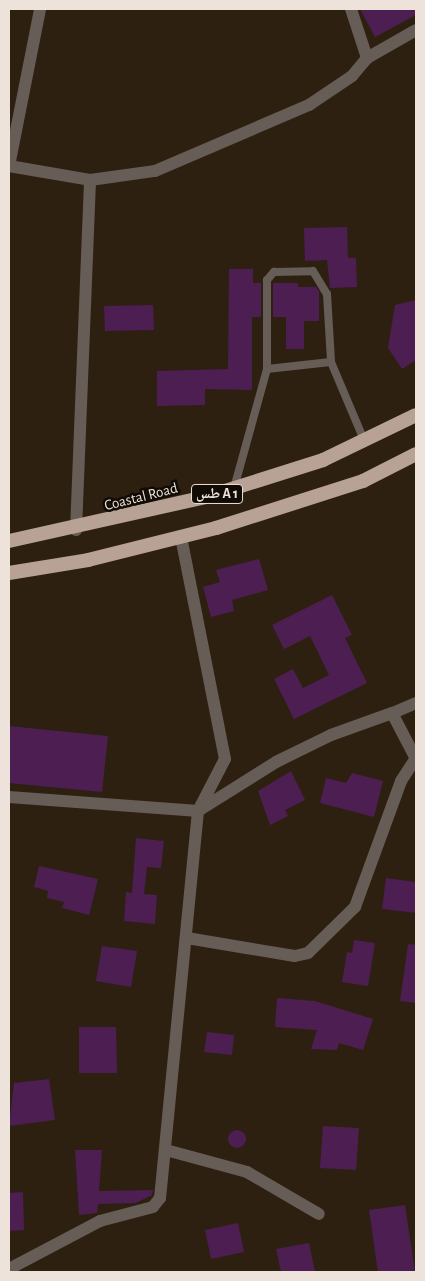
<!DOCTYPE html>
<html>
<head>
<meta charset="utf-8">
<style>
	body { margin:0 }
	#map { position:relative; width:425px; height:1281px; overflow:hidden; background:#2d2010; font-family:"Alegreya Sans","Noto Naskh Arabic",sans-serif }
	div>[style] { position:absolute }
	.building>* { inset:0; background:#4d1e51 }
	.round { border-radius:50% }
	.service>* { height:8px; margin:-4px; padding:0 4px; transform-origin:4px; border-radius:4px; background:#665d57 }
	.minor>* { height:12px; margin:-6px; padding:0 6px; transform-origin:6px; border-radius:6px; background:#665d57 }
	.trunk>* { height:14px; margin:-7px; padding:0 7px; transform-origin:7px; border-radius:7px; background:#b8a296 }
	span { translate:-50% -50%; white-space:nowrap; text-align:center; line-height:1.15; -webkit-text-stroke:5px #110b05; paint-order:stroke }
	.shield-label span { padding:1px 4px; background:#110b05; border:1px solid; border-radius:4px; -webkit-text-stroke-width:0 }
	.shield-label { font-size:14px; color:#ede3da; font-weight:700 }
	.street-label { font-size:15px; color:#ede3da }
	.frame { position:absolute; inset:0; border:10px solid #ede3da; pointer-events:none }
</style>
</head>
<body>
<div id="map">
	<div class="building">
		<div style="clip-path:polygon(360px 9px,416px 9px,416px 15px,375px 37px)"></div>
		<div style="clip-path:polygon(347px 227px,348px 258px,356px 258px,357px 287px,330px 288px,327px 260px,305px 261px,304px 228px)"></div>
		<div style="clip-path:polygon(229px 269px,253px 269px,253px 283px,261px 283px,261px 317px,252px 317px,252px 390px,205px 389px,205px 405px,157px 406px,157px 371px,228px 369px)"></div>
		<div style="clip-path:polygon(273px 283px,298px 283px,298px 287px,316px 287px,319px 291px,319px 321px,304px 321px,304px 349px,286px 349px,286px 317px,273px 317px)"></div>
		<div style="clip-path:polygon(416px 300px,416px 360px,402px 369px,388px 348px,395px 305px)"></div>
		<div style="clip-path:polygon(153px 305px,154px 330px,105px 331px,104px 306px)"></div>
		<div style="clip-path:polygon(259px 559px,268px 590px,232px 600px,234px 611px,211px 617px,203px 587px,220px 582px,216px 570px)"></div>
		<div style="clip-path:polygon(332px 595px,352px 635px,345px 638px,367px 683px,294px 719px,274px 679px,293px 669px,303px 688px,329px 675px,310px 636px,284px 649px,272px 625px)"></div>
		<div style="clip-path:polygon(9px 726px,108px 736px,102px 792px,9px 783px)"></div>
		<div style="clip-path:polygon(291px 771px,305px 800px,285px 810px,288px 816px,270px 825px,258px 791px)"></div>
		<div style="clip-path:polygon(352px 773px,383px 781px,374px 817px,320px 803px,326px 778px,346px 783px)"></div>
		<div style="clip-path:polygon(136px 838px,164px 841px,161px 868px,147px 867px,144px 894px,157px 895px,155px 924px,124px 921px,126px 892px,132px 893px)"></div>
		<div style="clip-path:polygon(39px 866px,98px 879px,89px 915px,62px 908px,64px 902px,47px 898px,48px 891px,34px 887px)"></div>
		<div style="clip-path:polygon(386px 878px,416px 882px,416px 913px,382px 909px)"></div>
		<div style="clip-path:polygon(354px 940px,375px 943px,368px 986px,342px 982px,347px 952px,352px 953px)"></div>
		<div style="clip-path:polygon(408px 944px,416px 945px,416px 1003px,400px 1001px)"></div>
		<div style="clip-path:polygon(102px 946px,137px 951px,131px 987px,96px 981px)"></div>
		<div style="clip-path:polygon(277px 998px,315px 1001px,373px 1019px,363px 1050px,339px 1043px,337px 1050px,311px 1049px,317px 1030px,275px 1027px)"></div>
		<div style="clip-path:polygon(79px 1027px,116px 1027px,117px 1073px,79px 1073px)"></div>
		<div style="clip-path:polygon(207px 1032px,234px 1035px,232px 1055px,204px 1052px)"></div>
		<div style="clip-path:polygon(49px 1079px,55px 1120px,9px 1126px,14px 1083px)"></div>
		<div style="clip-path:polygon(323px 1126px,359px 1128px,356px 1170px,320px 1168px)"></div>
		<div class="round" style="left:228px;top:1130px;width:18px;height:18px"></div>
		<div style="clip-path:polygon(75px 1150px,102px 1150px,99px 1191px,153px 1190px,152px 1195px,136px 1203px,98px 1204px,97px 1213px,79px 1215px)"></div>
		<div style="clip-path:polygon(23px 1192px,24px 1230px,9px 1231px,9px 1193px)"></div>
		<div style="clip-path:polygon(405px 1205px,415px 1272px,378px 1272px,369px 1210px)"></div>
		<div style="clip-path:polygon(238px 1223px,244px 1252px,211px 1259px,205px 1230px)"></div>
		<div style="clip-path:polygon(309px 1243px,315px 1272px,281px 1272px,276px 1249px)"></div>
	</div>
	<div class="service">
		<div style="left:267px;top:369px;width:89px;rotate:-90deg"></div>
		<div style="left:267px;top:280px;width:11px;rotate:-49deg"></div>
		<div style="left:274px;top:272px;width:39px;rotate:-1deg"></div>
		<div style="left:313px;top:271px;width:27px;rotate:59deg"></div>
		<div style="left:327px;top:294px;width:68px;rotate:86.6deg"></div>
		<div style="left:234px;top:488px;width:123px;rotate:-74.5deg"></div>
		<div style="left:267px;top:369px;width:64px;rotate:-6.2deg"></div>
		<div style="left:331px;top:362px;width:85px;rotate:67.1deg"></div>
	</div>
	<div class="minor">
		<div style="left:351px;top:9px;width:52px;rotate:71.9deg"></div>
		<div style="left:9px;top:166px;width:82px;rotate:9.8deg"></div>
		<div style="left:90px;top:180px;width:66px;rotate:-7.9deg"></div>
		<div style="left:155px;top:171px;width:168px;rotate:-23.2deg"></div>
		<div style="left:309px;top:105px;width:52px;rotate:-34deg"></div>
		<div style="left:352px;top:76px;width:23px;rotate:-50deg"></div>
		<div style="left:367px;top:58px;width:56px;rotate:-29.7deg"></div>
		<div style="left:9px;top:166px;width:160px;rotate:-78.8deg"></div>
		<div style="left:76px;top:530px;width:350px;rotate:-87.7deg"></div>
		<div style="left:181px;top:537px;width:226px;rotate:78.8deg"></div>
		<div style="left:225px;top:759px;width:59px;rotate:117.4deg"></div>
		<div style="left:198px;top:811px;width:92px;rotate:-32.1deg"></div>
		<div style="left:276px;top:762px;width:61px;rotate:-26.1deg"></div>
		<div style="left:331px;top:735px;width:65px;rotate:-19.8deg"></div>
		<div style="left:416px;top:703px;width:26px;rotate:157deg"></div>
		<div style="left:392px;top:713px;width:52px;rotate:62.4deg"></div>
		<div style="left:9px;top:797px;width:190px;rotate:4.2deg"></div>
		<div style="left:198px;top:811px;width:389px;rotate:95.6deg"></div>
		<div style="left:160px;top:1198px;width:11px;rotate:128deg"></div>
		<div style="left:153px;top:1207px;width:55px;rotate:165.2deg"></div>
		<div style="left:100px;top:1221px;width:103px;rotate:152.2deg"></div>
		<div style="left:187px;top:938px;width:109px;rotate:9.5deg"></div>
		<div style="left:295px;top:956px;width:13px;rotate:-13deg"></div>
		<div style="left:308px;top:953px;width:66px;rotate:-44.4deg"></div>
		<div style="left:355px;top:907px;width:134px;rotate:-69.9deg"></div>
		<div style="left:401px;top:781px;width:27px;rotate:-57deg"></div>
		<div style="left:166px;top:1150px;width:84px;rotate:15.2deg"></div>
		<div style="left:247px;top:1172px;width:83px;rotate:30.3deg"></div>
	</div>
	<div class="trunk">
		<div style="left:9px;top:541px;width:202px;rotate:-12.6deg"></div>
		<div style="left:206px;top:497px;width:123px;rotate:-17.5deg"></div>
		<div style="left:323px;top:460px;width:103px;rotate:-25.8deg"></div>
		<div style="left:9px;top:573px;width:80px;rotate:-9.3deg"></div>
		<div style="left:88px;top:560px;width:132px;rotate:-14deg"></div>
		<div style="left:216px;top:528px;width:154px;rotate:-17.7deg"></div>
		<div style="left:363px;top:481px;width:59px;rotate:-27deg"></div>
	</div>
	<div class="shield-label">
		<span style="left:217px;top:494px">طس A 1</span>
	</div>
	<div class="street-label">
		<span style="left:141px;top:497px;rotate:-14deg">Coastal Road</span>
	</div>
	<div class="frame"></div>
</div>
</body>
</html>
